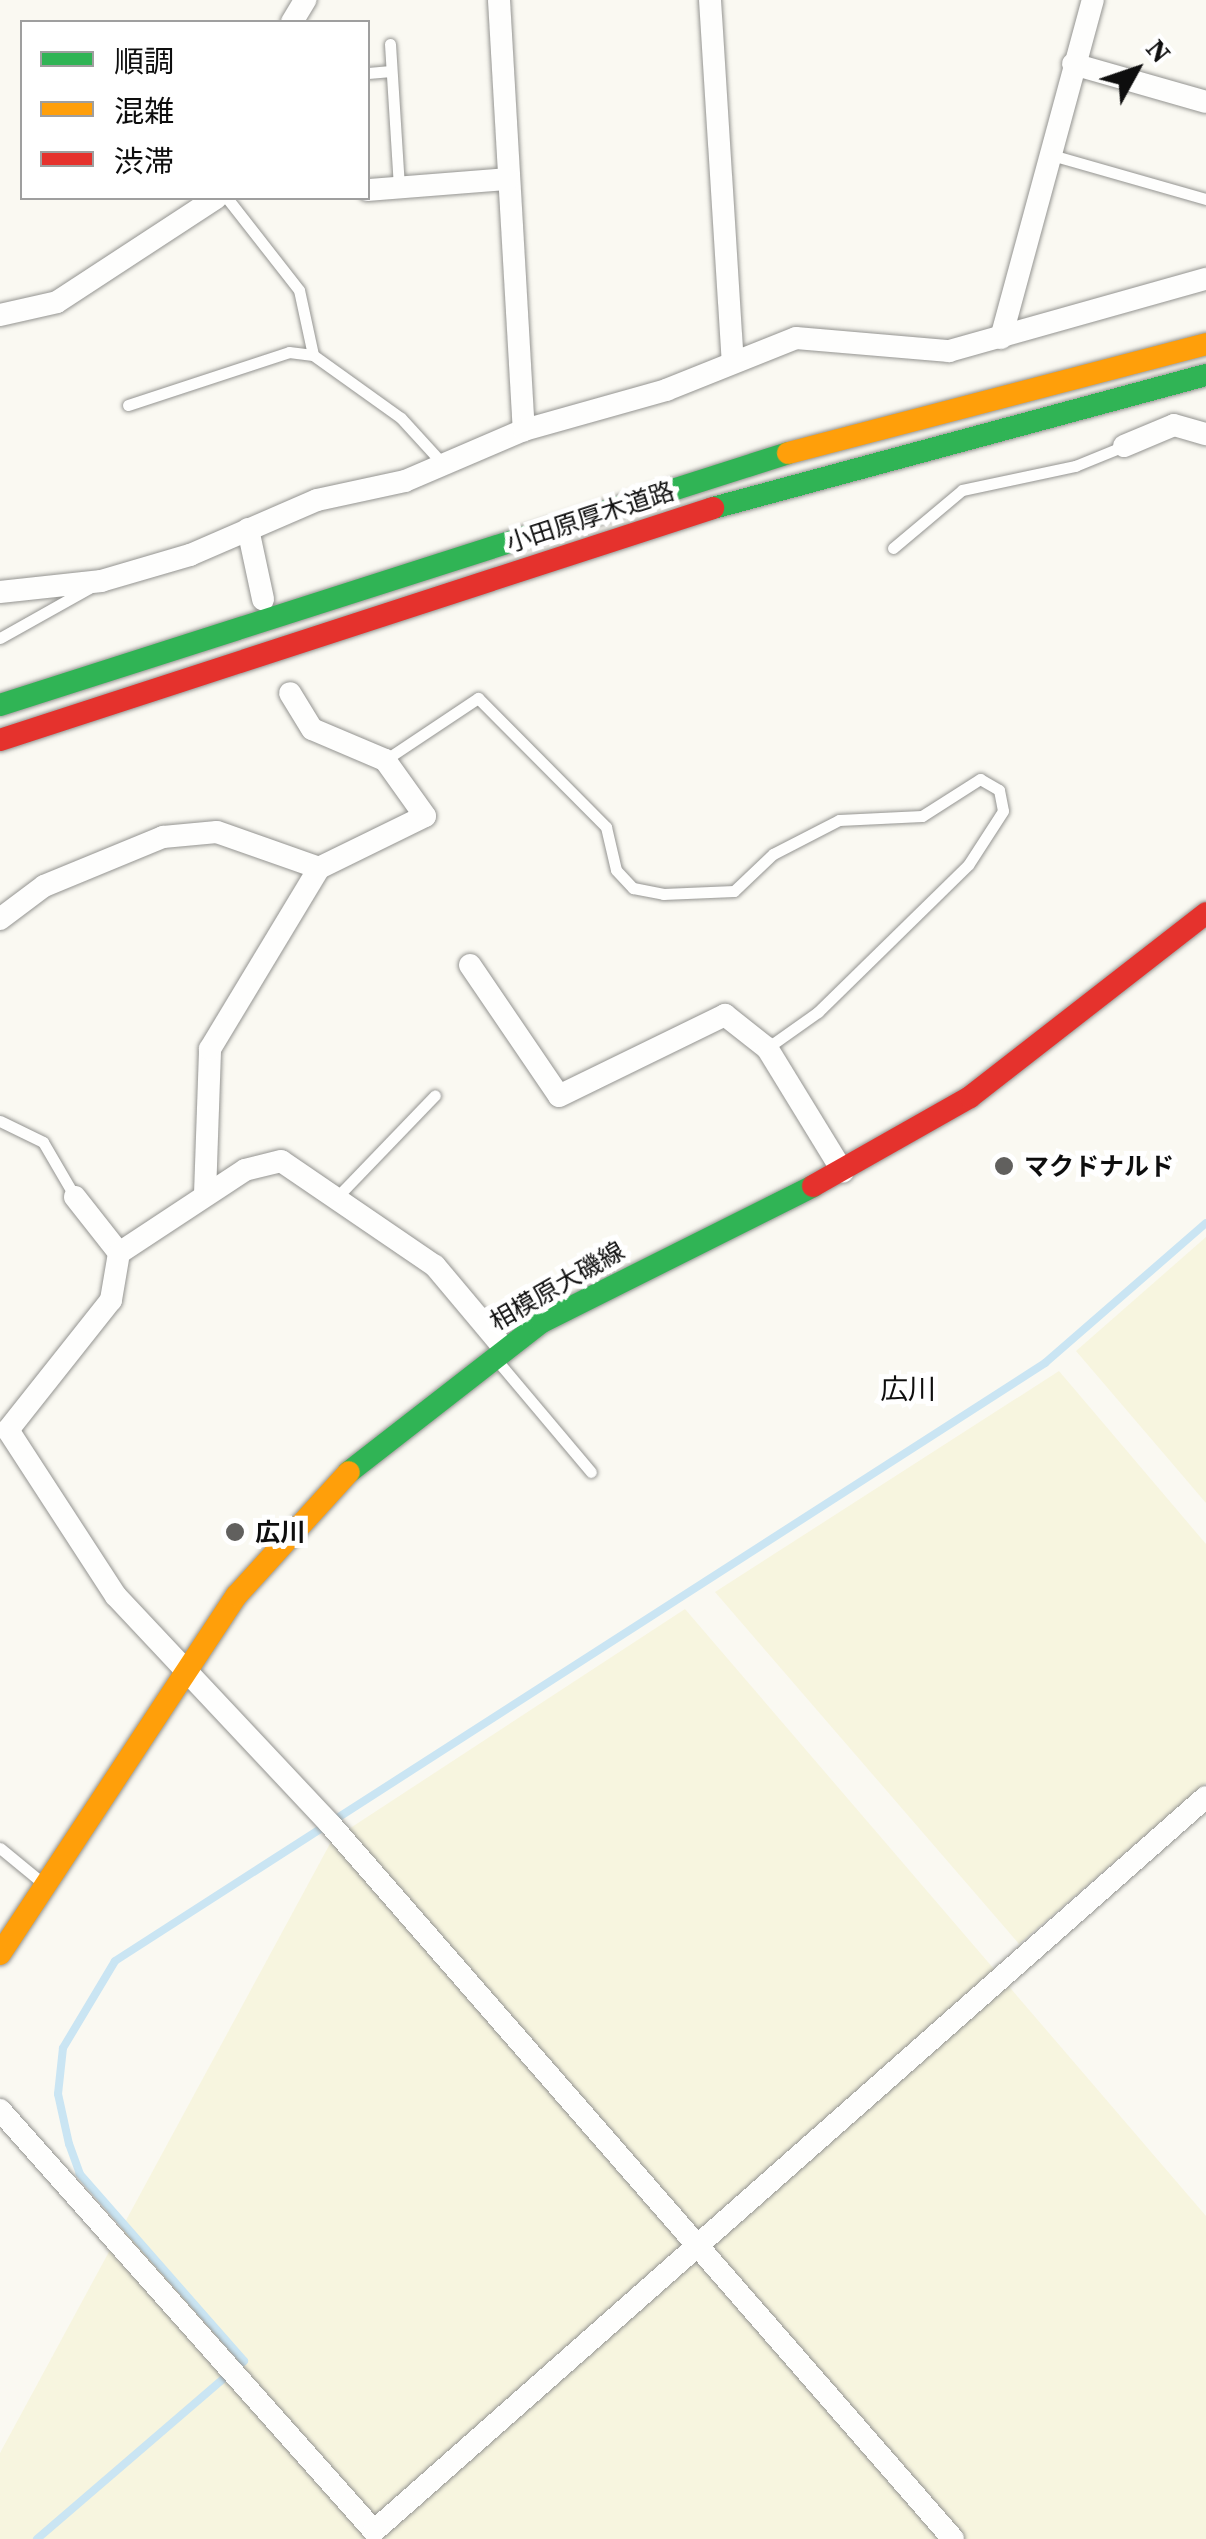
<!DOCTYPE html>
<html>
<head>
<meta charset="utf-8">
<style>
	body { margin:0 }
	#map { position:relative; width:1206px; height:2539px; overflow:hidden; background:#faf9f2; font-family:"Source Serif 4","Noto Sans JP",serif }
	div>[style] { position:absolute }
	.farmland>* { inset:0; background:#f7f5df }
	.stream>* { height:8px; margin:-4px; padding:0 4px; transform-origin:4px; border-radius:4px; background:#cae5f3 }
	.roads { filter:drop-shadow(0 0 2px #949491) drop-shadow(0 0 2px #949491) }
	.lane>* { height:11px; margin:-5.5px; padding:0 5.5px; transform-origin:5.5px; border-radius:5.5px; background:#fefefd }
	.street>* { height:22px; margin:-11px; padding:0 11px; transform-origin:11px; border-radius:11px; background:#fefefd }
	.fast>* { height:22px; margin:-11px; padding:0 11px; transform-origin:11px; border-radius:11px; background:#30b455 }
	.slow>* { height:22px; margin:-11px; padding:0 11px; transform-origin:11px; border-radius:11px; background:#ff9f0a }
	.jam>* { height:22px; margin:-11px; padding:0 11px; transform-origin:11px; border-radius:11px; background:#e5322d }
	.dots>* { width:28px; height:28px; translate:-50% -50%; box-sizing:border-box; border:5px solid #fff; border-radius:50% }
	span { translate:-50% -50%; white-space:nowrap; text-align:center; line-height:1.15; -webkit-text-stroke:10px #fff; paint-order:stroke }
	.street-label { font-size:25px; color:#0e0e0e }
	.poi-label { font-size:25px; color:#0e0e0e; font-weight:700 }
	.left { translate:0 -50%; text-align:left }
	.neighbourhood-label { font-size:28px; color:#0e0e0e }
	.legend { position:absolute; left:20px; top:20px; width:350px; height:180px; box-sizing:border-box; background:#fff; border:2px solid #9f9f9f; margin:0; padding:12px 18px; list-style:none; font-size:30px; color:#0e0e0e }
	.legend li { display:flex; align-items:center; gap:20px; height:50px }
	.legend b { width:50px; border:2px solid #9f9f9f }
	.north { position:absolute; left:1086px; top:20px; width:100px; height:100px; -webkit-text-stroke:8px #fff; paint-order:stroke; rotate:50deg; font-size:28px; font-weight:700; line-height:40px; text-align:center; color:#0e0e0e }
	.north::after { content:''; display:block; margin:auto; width:35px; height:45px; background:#0e0e0e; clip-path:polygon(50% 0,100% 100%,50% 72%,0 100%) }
</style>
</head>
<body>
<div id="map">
	<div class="farmland">
		<div style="clip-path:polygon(1206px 1237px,1206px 1503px,1076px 1351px)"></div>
		<div style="clip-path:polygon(1059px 1371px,1206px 1544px,1206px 1783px,1019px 1944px,715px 1592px)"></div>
		<div style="clip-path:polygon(685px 1609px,1206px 2216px,1206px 2539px,0 2539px,0 2453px,332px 1840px)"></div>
	</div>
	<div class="stream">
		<div style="left:37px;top:2539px;width:273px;rotate:-40.7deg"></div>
		<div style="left:244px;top:2361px;width:249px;rotate:-131.3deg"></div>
		<div style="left:80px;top:2174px;width:32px;rotate:-110deg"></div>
		<div style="left:69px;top:2144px;width:51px;rotate:-102.4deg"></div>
		<div style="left:58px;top:2094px;width:46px;rotate:-83.8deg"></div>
		<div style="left:63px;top:2048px;width:101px;rotate:-59.1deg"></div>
		<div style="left:115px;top:1961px;width:1106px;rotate:-32.74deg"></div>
		<div style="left:1045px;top:1363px;width:213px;rotate:-41deg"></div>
	</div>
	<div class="roads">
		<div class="lane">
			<div style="left:390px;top:44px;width:144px;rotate:86.4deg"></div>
			<div style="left:368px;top:73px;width:23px;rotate:-5deg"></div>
			<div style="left:1048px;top:154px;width:164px;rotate:15.9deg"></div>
			<div style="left:227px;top:198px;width:117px;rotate:52deg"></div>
			<div style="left:299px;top:290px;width:66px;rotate:77.8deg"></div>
			<div style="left:128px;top:405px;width:169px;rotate:-18.2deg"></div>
			<div style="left:289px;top:352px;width:24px;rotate:7deg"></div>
			<div style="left:313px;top:355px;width:108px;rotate:35.6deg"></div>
			<div style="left:401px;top:418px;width:62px;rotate:47.6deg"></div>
			<div style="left:893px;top:548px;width:90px;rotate:-40deg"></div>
			<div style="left:962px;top:490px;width:116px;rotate:-12deg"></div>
			<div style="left:1075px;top:466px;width:53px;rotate:-22.2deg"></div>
			<div style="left:0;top:638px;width:102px;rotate:-29.3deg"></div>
			<div style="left:385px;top:760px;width:112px;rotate:-33.7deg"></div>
			<div style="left:478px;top:698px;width:182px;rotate:45.2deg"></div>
			<div style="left:606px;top:827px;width:44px;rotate:76.9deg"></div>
			<div style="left:616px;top:870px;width:25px;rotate:47deg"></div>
			<div style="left:633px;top:888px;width:31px;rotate:11deg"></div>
			<div style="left:663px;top:894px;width:71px;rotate:-2.4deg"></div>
			<div style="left:734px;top:891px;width:54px;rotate:-43.5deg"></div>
			<div style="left:773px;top:854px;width:74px;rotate:-27.3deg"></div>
			<div style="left:839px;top:820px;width:83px;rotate:-2.8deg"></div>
			<div style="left:922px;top:816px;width:69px;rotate:-32.5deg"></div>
			<div style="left:980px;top:779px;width:22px;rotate:30deg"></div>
			<div style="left:999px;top:790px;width:21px;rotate:79deg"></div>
			<div style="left:1003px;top:811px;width:64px;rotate:122.9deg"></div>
			<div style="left:968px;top:865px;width:210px;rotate:135.6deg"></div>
			<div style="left:818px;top:1012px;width:62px;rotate:144.8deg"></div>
			<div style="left:0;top:1121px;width:48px;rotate:26deg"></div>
			<div style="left:43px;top:1142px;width:64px;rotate:59.8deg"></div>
			<div style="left:337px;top:1197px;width:141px;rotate:-46.1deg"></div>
			<div style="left:500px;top:1364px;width:141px;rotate:49.9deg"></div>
			<div style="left:0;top:1848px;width:50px;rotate:39.4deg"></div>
		</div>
		<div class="street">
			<div style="left:499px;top:0;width:431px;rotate:86.7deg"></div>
			<div style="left:710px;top:0;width:362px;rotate:86.4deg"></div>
			<div style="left:292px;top:22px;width:26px;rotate:-59deg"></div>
			<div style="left:1073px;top:64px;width:138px;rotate:15.9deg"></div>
			<div style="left:368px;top:190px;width:140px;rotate:-4.5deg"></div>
			<div style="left:0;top:315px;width:58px;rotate:-12.8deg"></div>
			<div style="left:57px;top:302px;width:190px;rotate:-33.2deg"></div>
			<div style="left:1001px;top:338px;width:350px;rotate:-74.8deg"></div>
			<div style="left:1124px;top:446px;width:54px;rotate:-22.8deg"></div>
			<div style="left:1174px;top:425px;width:33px;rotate:16deg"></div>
			<div style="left:248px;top:529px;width:72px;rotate:77.9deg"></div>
			<div style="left:0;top:592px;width:102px;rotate:-6.2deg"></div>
			<div style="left:101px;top:581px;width:93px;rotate:-16.3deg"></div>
			<div style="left:190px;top:555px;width:138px;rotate:-23.4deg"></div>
			<div style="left:317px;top:500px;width:90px;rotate:-12.2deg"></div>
			<div style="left:405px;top:481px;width:129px;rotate:-23.2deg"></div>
			<div style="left:524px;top:430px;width:148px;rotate:-15.7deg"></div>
			<div style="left:666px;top:390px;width:140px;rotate:-21.8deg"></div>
			<div style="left:796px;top:338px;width:154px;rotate:4.9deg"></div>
			<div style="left:949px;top:351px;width:267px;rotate:-15.7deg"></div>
			<div style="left:0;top:919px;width:55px;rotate:-36.9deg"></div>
			<div style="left:44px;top:886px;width:129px;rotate:-22.4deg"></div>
			<div style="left:163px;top:837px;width:54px;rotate:-5.3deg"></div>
			<div style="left:217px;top:832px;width:108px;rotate:19.4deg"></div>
			<div style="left:470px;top:965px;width:158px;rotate:55.8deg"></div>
			<div style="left:559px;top:1096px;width:185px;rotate:-26deg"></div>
			<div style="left:725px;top:1015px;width:53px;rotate:38.2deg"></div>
			<div style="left:767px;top:1048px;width:145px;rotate:58.5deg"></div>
			<div style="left:205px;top:1194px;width:145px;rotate:-88deg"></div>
			<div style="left:210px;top:1049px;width:211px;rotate:-58.9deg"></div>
			<div style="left:319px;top:868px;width:118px;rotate:-26.1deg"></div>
			<div style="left:425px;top:816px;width:69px;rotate:-125.5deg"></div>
			<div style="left:385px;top:760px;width:79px;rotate:-157deg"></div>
			<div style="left:312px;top:729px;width:42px;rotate:-121.4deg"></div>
			<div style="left:75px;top:1197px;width:71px;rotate:51.8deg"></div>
			<div style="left:503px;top:1347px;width:106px;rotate:-130deg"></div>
			<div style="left:435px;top:1266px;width:186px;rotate:-145.7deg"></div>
			<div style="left:281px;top:1161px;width:37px;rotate:166deg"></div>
			<div style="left:245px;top:1170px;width:151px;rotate:146.6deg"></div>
			<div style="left:119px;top:1253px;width:48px;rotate:99.7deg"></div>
			<div style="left:111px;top:1300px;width:166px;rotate:128.4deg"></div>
			<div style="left:8px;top:1430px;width:198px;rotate:57deg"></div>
			<div style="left:116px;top:1596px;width:313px;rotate:46.8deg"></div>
			<div style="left:330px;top:1824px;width:948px;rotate:48.93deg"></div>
			<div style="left:0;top:2110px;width:563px;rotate:48.38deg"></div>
			<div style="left:374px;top:2531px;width:1109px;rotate:-41.42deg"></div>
		</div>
		<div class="fast">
			<div style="left:713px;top:508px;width:511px;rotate:-15.1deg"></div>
			<div style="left:0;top:705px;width:827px;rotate:-17.73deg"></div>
			<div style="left:349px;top:1472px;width:244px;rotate:-37.9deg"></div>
			<div style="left:542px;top:1322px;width:303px;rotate:-26.6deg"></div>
		</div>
		<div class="slow">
			<div style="left:788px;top:453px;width:432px;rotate:-14.6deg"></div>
			<div style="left:0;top:1954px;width:430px;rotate:-56.6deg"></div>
			<div style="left:237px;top:1595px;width:166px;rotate:-47.7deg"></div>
		</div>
		<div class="jam">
			<div style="left:0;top:740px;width:750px;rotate:-18.02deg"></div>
			<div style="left:813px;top:1186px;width:180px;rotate:-29.5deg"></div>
			<div style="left:970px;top:1097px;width:299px;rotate:-37.9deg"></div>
		</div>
	</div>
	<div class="dots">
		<div style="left:1004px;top:1166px;background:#61605e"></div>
		<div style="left:235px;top:1532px;background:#61605e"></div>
	</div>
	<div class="street-label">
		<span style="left:590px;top:517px;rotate:-18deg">小田原厚木道路</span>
		<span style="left:557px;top:1286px;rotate:-30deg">相模原大磯線</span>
	</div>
	<div class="poi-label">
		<span class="left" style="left:1024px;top:1166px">マクドナルド</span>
		<span class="left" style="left:255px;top:1532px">広川</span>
	</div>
	<div class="neighbourhood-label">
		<span style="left:908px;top:1389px">広川</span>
	</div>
	<ul class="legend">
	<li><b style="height:12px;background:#30b455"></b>順調</li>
	<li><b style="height:12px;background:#ff9f0a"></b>混雑</li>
	<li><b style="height:12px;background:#e5322d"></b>渋滞</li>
	</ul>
	<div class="north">N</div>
</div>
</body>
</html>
